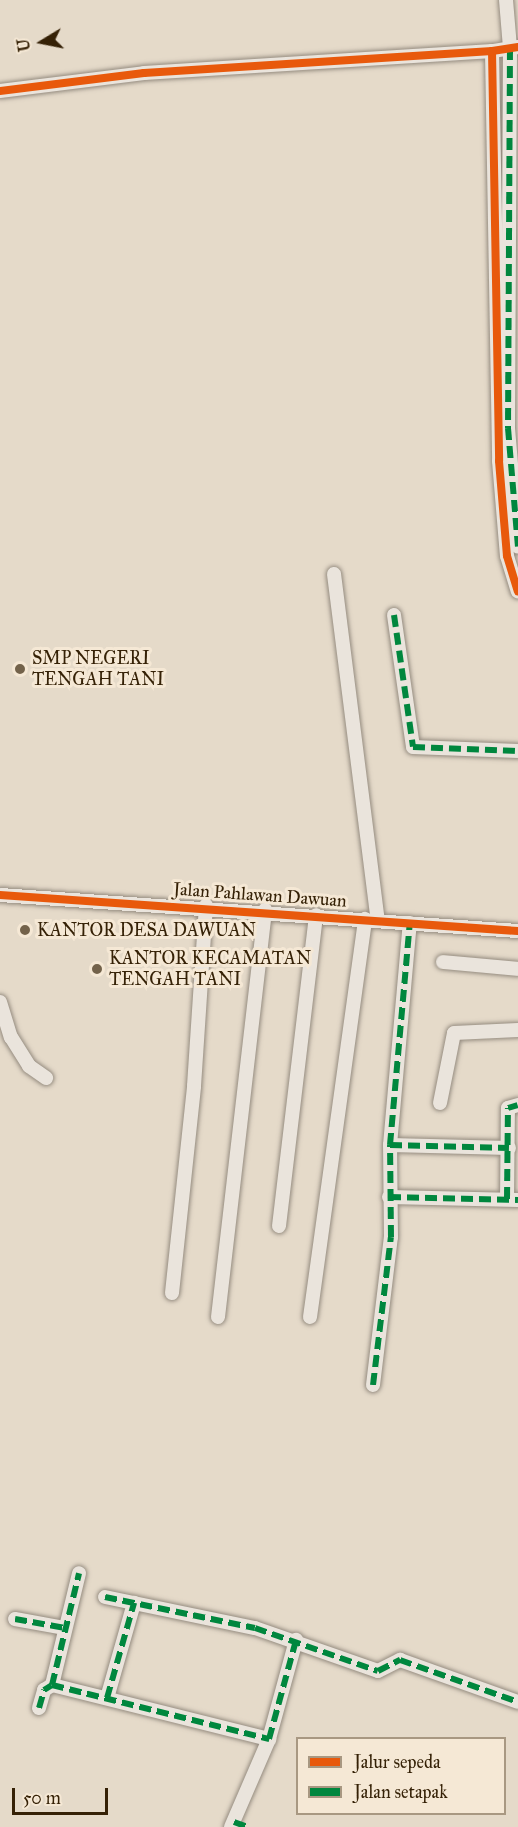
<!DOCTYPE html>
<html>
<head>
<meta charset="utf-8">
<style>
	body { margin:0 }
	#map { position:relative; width:518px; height:1827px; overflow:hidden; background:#e5dac9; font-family:"IM FELL Great Primer",serif }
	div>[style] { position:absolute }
	.roads { filter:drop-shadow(0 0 2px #958c80) drop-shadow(0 0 2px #958c80) }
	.street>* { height:14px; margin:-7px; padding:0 7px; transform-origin:7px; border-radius:7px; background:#eae4dc }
	.quiet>* { height:6px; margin-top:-3px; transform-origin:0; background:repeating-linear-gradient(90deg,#00873e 0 12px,transparent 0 18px) }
	.cycleway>* { height:8px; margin:-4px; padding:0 4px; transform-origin:4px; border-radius:4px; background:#e8590c }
	.dots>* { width:16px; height:16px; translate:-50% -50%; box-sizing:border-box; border:3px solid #f5e8d5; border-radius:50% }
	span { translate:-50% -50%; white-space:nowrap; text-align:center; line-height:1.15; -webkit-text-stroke:6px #f5e8d5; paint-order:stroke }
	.poi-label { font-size:18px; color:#352106 }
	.left { translate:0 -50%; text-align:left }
	.street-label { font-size:18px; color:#352106 }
	.legend { position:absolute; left:296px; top:1737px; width:210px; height:78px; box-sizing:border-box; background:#f5e8d5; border:2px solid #a89882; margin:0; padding:8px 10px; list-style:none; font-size:18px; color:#352106 }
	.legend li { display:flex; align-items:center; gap:12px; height:30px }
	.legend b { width:30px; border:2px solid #a89882 }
	.north { position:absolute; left:12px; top:12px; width:60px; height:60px; -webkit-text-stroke:4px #f5e8d5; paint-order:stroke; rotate:260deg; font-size:16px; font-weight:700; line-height:24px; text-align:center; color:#352106 }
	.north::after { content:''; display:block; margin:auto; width:21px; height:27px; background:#352106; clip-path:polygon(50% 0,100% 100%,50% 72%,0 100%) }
	.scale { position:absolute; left:12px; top:1788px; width:96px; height:27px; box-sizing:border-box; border:3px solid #352106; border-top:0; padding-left:8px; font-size:18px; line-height:21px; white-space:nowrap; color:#352106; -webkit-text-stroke:4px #f5e8d5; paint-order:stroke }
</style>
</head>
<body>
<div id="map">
	<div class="roads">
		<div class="street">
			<div style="left:506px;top:0;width:48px;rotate:85.2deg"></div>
			<div style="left:510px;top:48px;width:380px;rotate:90.3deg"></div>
			<div style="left:508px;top:428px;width:119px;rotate:85.2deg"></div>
			<div style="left:518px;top:47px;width:26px;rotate:171deg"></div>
			<div style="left:492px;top:51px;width:410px;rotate:89deg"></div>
			<div style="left:499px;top:461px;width:95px;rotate:85.2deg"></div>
			<div style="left:507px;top:556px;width:37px;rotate:73deg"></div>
			<div style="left:0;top:91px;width:145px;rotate:-7.1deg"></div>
			<div style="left:144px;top:73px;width:349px;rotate:-3.6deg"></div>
			<div style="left:334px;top:574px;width:349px;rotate:82.8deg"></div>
			<div style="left:394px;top:615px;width:133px;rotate:81.8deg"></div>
			<div style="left:413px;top:747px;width:105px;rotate:2.2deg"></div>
			<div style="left:0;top:895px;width:519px;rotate:3.98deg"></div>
			<div style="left:443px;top:962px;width:75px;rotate:5.3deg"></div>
			<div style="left:0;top:1002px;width:37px;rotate:73deg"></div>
			<div style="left:11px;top:1037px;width:34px;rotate:58deg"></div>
			<div style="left:29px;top:1066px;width:21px;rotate:35deg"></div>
			<div style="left:440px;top:1103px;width:71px;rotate:-78.7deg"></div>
			<div style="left:454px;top:1033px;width:64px;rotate:-2.7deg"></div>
			<div style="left:390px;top:1145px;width:119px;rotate:1.4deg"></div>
			<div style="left:389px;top:1197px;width:129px;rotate:1.3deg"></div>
			<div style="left:507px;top:1199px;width:91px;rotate:-89.4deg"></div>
			<div style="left:508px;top:1108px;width:10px;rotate:-17deg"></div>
			<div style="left:279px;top:1226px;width:313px;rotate:-83.2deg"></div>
			<div style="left:172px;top:1293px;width:208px;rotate:-83.9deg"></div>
			<div style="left:194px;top:1086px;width:181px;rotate:-86.2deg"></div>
			<div style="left:218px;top:1317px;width:410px;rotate:-83.4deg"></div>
			<div style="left:310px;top:1317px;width:402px;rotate:-82.1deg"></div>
			<div style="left:373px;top:1385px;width:149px;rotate:-83.1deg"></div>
			<div style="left:391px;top:1237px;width:92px;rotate:-90.6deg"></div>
			<div style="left:390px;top:1145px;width:223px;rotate:-84.9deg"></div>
			<div style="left:105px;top:1597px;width:153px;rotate:11.7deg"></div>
			<div style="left:255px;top:1628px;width:130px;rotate:19.3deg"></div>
			<div style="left:378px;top:1671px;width:25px;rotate:-27deg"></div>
			<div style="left:400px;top:1660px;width:125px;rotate:19.6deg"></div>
			<div style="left:15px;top:1619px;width:51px;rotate:10.2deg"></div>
			<div style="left:52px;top:1685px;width:224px;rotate:14deg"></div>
			<div style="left:107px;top:1698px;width:99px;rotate:-74.1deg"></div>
			<div style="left:39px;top:1708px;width:19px;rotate:-74deg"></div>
			<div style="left:44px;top:1690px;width:9px;rotate:-32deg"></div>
			<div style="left:52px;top:1685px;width:115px;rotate:-76.4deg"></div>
			<div style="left:231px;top:1827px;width:96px;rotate:-66.6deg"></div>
			<div style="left:269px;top:1739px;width:103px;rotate:-74.7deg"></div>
		</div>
	</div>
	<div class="quiet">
		<div style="left:507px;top:48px;width:3px"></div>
		<div style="left:510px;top:48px;width:380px;rotate:90.3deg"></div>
		<div style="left:508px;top:428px;width:119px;rotate:85.2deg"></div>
		<div style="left:394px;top:615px;width:133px;rotate:81.8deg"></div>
		<div style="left:413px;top:747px;width:105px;rotate:2.2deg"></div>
		<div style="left:390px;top:1145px;width:119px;rotate:1.4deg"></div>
		<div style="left:389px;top:1197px;width:129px;rotate:1.3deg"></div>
		<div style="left:507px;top:1199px;width:91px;rotate:-89.4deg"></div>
		<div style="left:508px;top:1108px;width:10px;rotate:-17deg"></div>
		<div style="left:373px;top:1385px;width:149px;rotate:-83.1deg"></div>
		<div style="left:391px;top:1237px;width:92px;rotate:-90.6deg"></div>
		<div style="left:390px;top:1145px;width:223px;rotate:-84.9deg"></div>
		<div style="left:105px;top:1597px;width:153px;rotate:11.7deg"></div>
		<div style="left:255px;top:1628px;width:130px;rotate:19.3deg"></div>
		<div style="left:378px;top:1671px;width:25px;rotate:-27deg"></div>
		<div style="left:400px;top:1660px;width:125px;rotate:19.6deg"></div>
		<div style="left:15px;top:1619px;width:51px;rotate:10.2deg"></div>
		<div style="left:52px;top:1685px;width:224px;rotate:14deg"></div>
		<div style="left:269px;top:1739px;width:103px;rotate:-74.7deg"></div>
		<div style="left:107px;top:1698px;width:99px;rotate:-74.1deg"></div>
		<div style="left:39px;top:1708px;width:19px;rotate:-74deg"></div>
		<div style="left:44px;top:1690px;width:9px;rotate:-32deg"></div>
		<div style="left:52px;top:1685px;width:115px;rotate:-76.4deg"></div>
		<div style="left:234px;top:1822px;width:15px;rotate:20deg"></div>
	</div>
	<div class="cycleway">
		<div style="left:518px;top:47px;width:26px;rotate:171deg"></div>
		<div style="left:492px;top:51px;width:410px;rotate:89deg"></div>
		<div style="left:499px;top:461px;width:95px;rotate:85.2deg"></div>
		<div style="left:507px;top:556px;width:37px;rotate:73deg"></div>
		<div style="left:0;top:91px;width:145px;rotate:-7.1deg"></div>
		<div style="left:144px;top:73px;width:349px;rotate:-3.6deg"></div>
		<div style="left:0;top:895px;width:519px;rotate:3.98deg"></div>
	</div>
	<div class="dots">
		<div style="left:20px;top:669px;background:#73624a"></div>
		<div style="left:25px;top:930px;background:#73624a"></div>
		<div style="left:97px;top:969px;background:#73624a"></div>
	</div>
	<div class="poi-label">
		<span class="left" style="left:32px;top:669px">SMP NEGERI<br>TENGAH TANI</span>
		<span class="left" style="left:37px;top:930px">KANTOR DESA DAWUAN</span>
		<span class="left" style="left:109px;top:969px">KANTOR KECAMATAN<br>TENGAH TANI</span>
	</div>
	<div class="street-label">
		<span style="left:260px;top:895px;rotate:4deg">Jalan Pahlawan Dawuan</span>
	</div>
	<ul class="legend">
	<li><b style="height:8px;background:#e8590c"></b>Jalur sepeda</li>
	<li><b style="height:8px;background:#00873e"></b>Jalan setapak</li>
	</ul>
	<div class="north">U</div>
	<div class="scale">50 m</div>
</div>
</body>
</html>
